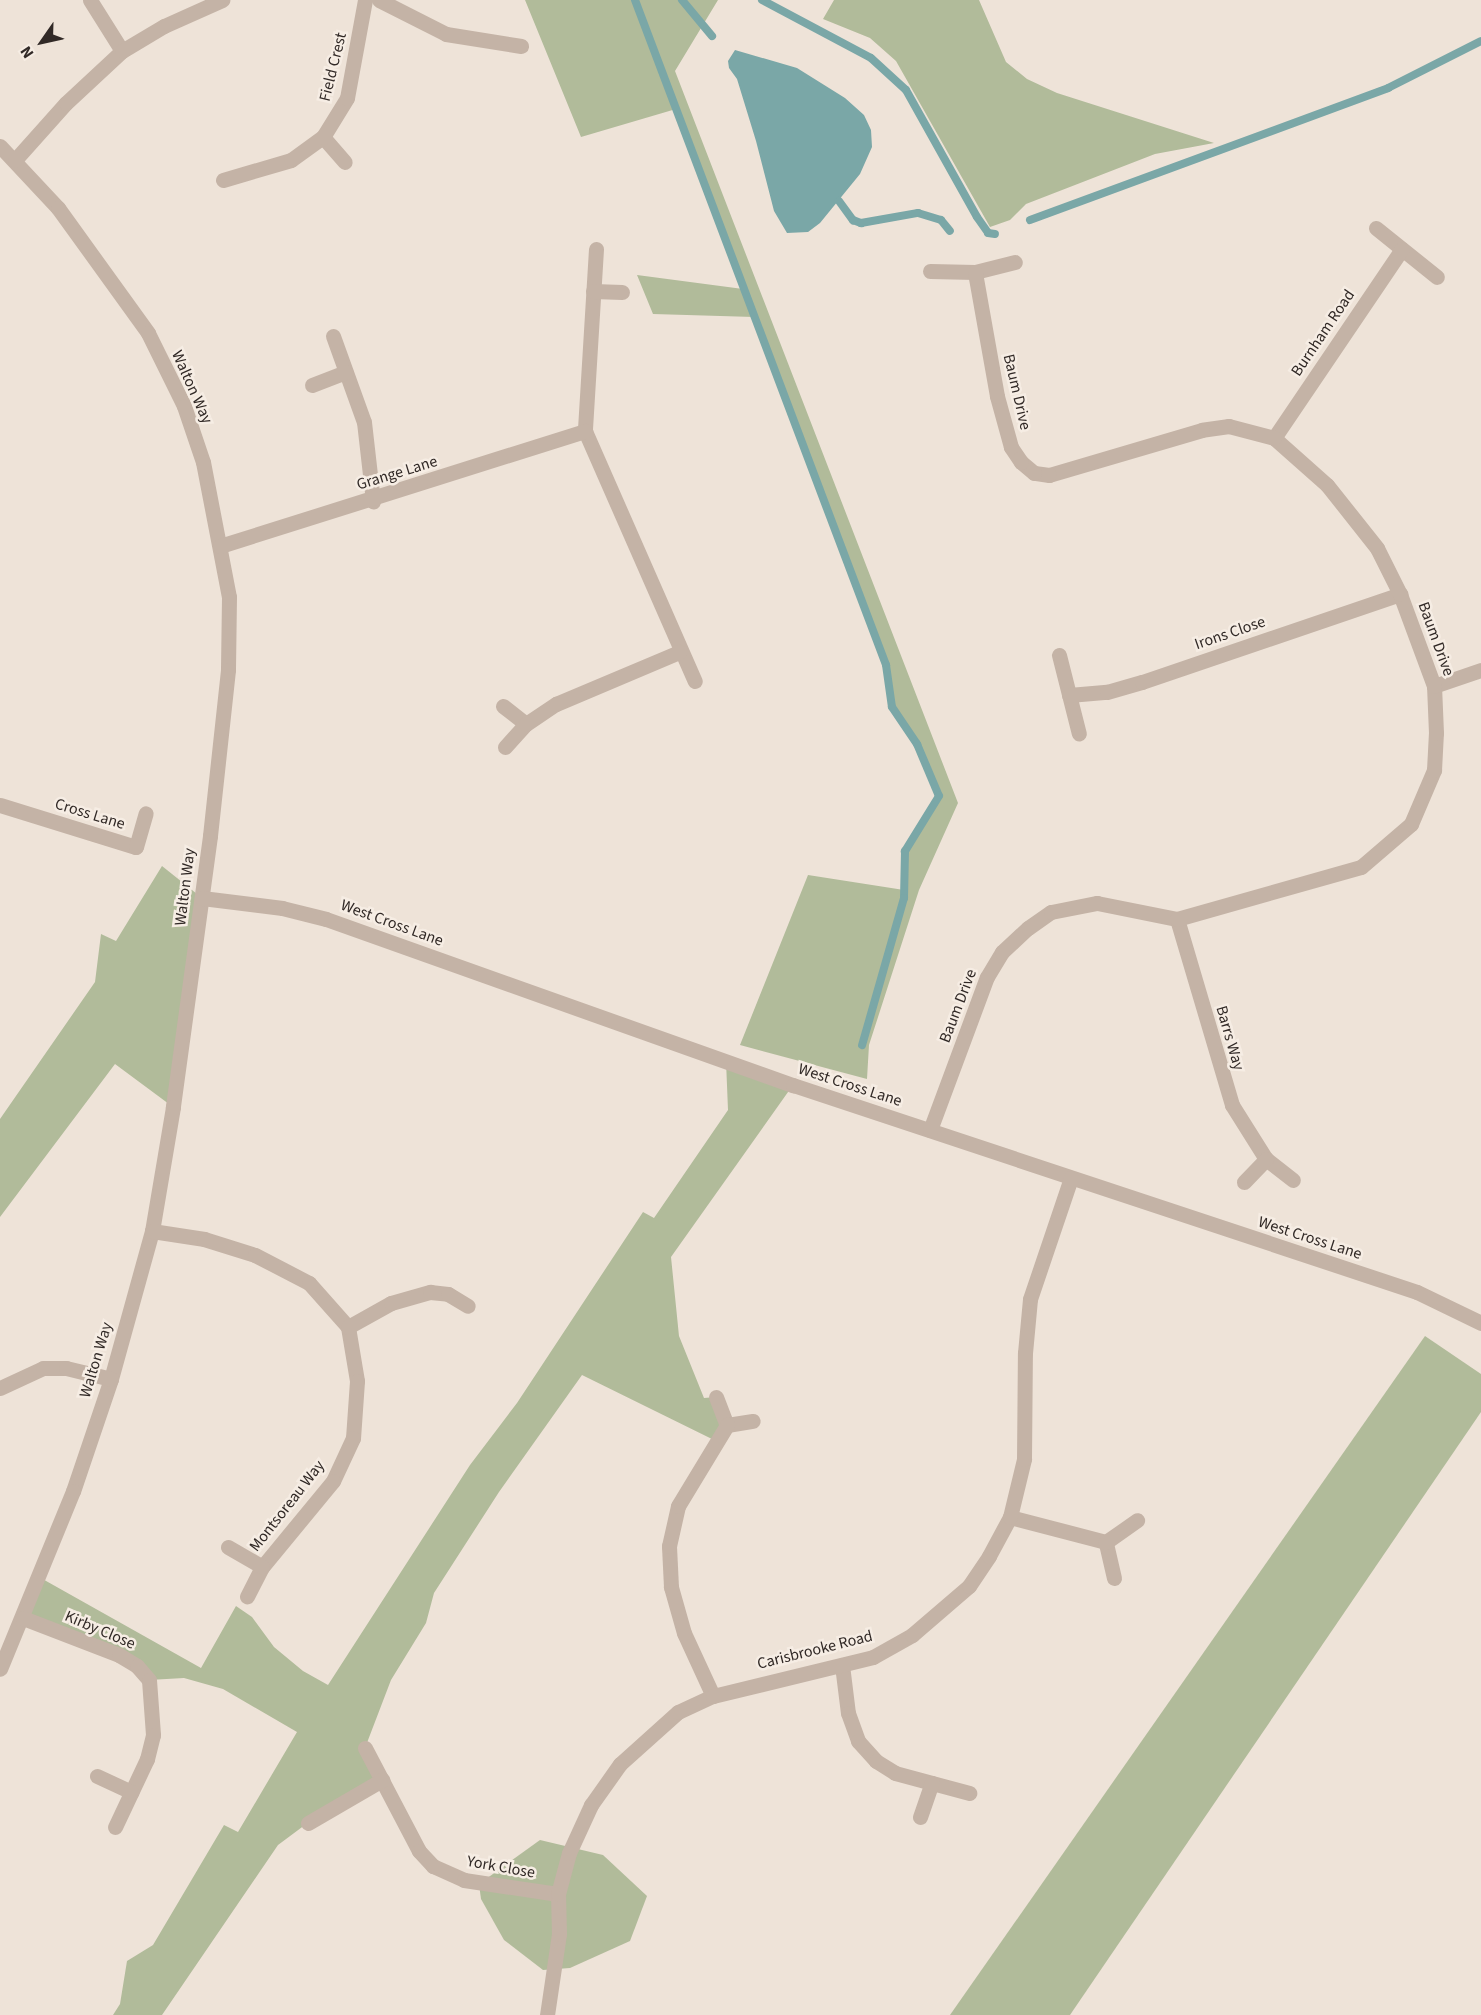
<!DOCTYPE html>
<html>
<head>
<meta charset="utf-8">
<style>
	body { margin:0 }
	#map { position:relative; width:1481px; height:2015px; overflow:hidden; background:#eee3d8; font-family:"Source Sans 3",sans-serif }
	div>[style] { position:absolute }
	.green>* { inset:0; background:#b1bb9a }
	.water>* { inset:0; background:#7aa7a7 }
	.stream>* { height:8px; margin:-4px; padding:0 4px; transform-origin:4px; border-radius:4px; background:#7aa7a7 }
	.minor>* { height:15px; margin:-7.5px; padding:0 7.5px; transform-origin:7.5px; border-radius:7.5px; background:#c4b3a6 }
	span { translate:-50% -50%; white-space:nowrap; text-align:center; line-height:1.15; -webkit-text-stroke:5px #f6ede4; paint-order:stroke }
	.street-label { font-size:16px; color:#312926 }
	.north { position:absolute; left:12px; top:12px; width:60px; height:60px; -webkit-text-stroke:4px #f6ede4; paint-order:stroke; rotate:236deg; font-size:16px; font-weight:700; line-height:24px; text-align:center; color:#312926 }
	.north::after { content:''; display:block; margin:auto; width:21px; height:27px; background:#312926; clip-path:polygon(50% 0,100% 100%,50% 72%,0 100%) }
</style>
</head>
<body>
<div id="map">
	<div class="green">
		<div style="clip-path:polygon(525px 0,718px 0,675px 71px,958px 803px,919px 890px,869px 1045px,867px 1079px,740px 1045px,808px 875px,904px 890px,905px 851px,939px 796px,935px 781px,917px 744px,892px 707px,885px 665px,754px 317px,653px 314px,637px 275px,743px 289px,676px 109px,581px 137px)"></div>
		<div style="clip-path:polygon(834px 0,979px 0,1006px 62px,1027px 79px,1057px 93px,1214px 143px,1155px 154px,1026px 204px,1010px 220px,990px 227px,896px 61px,870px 38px,823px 19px)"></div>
		<div style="clip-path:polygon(162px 866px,202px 898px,173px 1107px,115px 1064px,0 1217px,0 1119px,95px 982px,101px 934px,116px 941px)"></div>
		<div style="clip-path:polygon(726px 1061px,793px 1085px,671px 1257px,679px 1336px,704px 1398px,716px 1397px,727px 1425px,716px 1441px,582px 1375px,499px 1492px,434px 1593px,426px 1623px,391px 1680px,365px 1748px,382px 1780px,321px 1813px,278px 1845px,162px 2015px,113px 2015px,120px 2004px,127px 1961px,153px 1945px,224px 1825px,238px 1832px,297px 1732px,223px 1689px,184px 1678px,149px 1680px,137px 1666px,23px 1618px,39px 1577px,201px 1668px,236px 1606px,252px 1617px,274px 1647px,303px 1671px,328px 1685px,470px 1465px,517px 1403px,643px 1212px,654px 1218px,728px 1110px)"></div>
		<div style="clip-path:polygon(1425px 1336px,1481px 1374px,1481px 1412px,1070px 2015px,950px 2015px)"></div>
		<div style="clip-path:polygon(540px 1840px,603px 1855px,647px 1896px,630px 1941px,570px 1968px,543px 1970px,504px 1940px,481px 1899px,479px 1884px)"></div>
	</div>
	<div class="water">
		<div style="clip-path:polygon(735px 50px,797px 68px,845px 98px,864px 115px,871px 130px,872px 147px,860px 174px,820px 223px,808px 232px,787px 233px,774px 211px,756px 141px,737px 79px,729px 68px,728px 61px)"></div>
	</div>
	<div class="stream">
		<div style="left:635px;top:0;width:711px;rotate:69.32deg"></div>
		<div style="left:886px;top:665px;width:42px;rotate:81.9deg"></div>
		<div style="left:892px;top:707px;width:45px;rotate:56deg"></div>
		<div style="left:917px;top:744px;width:56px;rotate:67.1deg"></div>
		<div style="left:939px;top:796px;width:65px;rotate:121.7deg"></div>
		<div style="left:905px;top:851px;width:47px;rotate:91.2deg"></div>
		<div style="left:904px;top:898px;width:153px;rotate:105.9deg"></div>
		<div style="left:682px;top:0;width:47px;rotate:50.2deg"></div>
		<div style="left:762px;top:0;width:123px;rotate:28deg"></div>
		<div style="left:871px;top:58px;width:47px;rotate:42.4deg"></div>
		<div style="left:906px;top:90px;width:145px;rotate:60.8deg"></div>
		<div style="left:977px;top:217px;width:19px;rotate:55deg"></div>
		<div style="left:988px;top:233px;width:7px;rotate:8deg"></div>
		<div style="left:839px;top:201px;width:24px;rotate:54deg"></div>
		<div style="left:853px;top:220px;width:9px;rotate:21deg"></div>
		<div style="left:861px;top:223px;width:58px;rotate:-10deg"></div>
		<div style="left:918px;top:213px;width:24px;rotate:17deg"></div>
		<div style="left:941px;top:220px;width:14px;rotate:51deg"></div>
		<div style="left:1030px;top:220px;width:382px;rotate:-20.2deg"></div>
		<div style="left:1388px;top:88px;width:104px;rotate:-26.8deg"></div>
	</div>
	<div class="minor">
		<div style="left:90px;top:0;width:60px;rotate:57.9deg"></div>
		<div style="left:379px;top:0;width:75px;rotate:26.9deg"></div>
		<div style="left:446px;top:34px;width:76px;rotate:9.1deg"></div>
		<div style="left:323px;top:137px;width:33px;rotate:49deg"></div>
		<div style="left:0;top:146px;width:85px;rotate:46.9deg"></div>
		<div style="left:58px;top:208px;width:154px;rotate:54.2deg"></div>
		<div style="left:148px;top:333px;width:81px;rotate:63.7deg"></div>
		<div style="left:184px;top:406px;width:59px;rotate:71.3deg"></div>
		<div style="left:203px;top:462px;width:137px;rotate:79.1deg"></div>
		<div style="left:229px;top:597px;width:73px;rotate:90.8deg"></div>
		<div style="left:228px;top:670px;width:167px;rotate:96.2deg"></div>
		<div style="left:210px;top:836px;width:274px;rotate:97.8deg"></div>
		<div style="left:173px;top:1107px;width:126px;rotate:99.6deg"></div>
		<div style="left:152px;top:1231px;width:154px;rotate:105.5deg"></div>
		<div style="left:111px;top:1379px;width:118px;rotate:108.7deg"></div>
		<div style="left:73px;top:1491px;width:192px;rotate:112.3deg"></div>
		<div style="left:15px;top:160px;width:76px;rotate:-48.2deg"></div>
		<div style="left:66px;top:103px;width:76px;rotate:-42.9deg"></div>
		<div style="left:122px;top:51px;width:49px;rotate:-30.8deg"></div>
		<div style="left:164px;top:26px;width:64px;rotate:-24.1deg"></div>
		<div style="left:223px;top:180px;width:71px;rotate:-16.4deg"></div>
		<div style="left:291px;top:160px;width:39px;rotate:-36deg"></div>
		<div style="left:323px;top:137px;width:46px;rotate:-58.4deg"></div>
		<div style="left:347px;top:98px;width:100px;rotate:-79.6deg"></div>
		<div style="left:1376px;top:228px;width:78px;rotate:38.8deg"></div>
		<div style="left:596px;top:249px;width:182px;rotate:93.5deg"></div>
		<div style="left:585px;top:431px;width:273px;rotate:66.3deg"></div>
		<div style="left:930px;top:271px;width:45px;rotate:1.3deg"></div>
		<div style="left:975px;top:272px;width:41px;rotate:-14deg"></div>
		<div style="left:593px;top:291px;width:29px;rotate:2deg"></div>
		<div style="left:333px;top:336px;width:91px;rotate:70.2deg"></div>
		<div style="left:364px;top:422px;width:80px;rotate:83.5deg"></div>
		<div style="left:312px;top:385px;width:36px;rotate:-21deg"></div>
		<div style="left:1274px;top:438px;width:228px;rotate:-55.9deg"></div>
		<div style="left:220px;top:546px;width:383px;rotate:-17.5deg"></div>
		<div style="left:1059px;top:655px;width:81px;rotate:75.8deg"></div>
		<div style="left:1434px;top:686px;width:50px;rotate:-18.8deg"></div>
		<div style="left:1069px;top:695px;width:38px;rotate:-5deg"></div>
		<div style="left:1107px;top:692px;width:36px;rotate:-16deg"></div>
		<div style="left:1142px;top:682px;width:273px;rotate:-18.8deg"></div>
		<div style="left:503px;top:706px;width:29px;rotate:38deg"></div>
		<div style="left:505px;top:747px;width:31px;rotate:-48deg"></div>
		<div style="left:526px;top:724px;width:36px;rotate:-34deg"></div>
		<div style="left:556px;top:704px;width:134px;rotate:-22.9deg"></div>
		<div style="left:0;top:805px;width:142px;rotate:17.2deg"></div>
		<div style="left:136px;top:847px;width:35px;rotate:-74deg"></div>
		<div style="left:202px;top:898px;width:81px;rotate:7.1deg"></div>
		<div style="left:282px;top:908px;width:45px;rotate:14deg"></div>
		<div style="left:326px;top:919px;width:496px;rotate:19.6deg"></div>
		<div style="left:793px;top:1085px;width:657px;rotate:18.35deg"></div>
		<div style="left:1417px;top:1292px;width:71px;rotate:25.8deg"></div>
		<div style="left:1177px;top:919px;width:194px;rotate:73.5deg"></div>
		<div style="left:1232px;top:1105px;width:64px;rotate:57.8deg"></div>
		<div style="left:1266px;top:1159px;width:34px;rotate:38deg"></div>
		<div style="left:930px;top:1130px;width:163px;rotate:-69.6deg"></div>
		<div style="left:987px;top:977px;width:29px;rotate:-59deg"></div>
		<div style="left:1002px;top:952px;width:35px;rotate:-43deg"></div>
		<div style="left:1028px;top:928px;width:28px;rotate:-35deg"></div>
		<div style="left:1051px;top:912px;width:47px;rotate:-11.1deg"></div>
		<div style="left:1097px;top:903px;width:82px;rotate:11.3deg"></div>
		<div style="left:1177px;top:919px;width:191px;rotate:-15.8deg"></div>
		<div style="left:1361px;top:867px;width:66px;rotate:-40.7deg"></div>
		<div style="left:1411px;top:824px;width:59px;rotate:-66.9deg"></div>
		<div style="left:1434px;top:770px;width:37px;rotate:-87deg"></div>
		<div style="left:1436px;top:733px;width:47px;rotate:-92.4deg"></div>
		<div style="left:1434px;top:686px;width:98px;rotate:-110.3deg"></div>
		<div style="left:1400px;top:594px;width:51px;rotate:-116.6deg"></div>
		<div style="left:1377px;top:548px;width:80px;rotate:-128.4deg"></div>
		<div style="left:1327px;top:485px;width:71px;rotate:-138.4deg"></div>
		<div style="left:1274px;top:438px;width:47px;rotate:-165.1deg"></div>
		<div style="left:1229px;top:426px;width:27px;rotate:172deg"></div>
		<div style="left:1202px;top:430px;width:159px;rotate:163.6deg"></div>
		<div style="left:1049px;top:475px;width:15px;rotate:-172deg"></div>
		<div style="left:1034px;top:473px;width:17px;rotate:-140deg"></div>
		<div style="left:1021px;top:462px;width:18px;rotate:-124deg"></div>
		<div style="left:1011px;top:447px;width:53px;rotate:-105.4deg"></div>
		<div style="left:997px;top:396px;width:126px;rotate:-100.1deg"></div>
		<div style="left:1244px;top:1182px;width:32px;rotate:-46deg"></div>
		<div style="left:152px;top:1231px;width:53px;rotate:8.7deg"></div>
		<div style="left:204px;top:1239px;width:53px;rotate:17.4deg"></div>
		<div style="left:255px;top:1255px;width:61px;rotate:27.4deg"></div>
		<div style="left:309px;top:1283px;width:59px;rotate:48.4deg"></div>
		<div style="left:348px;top:1327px;width:55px;rotate:80.5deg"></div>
		<div style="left:357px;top:1381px;width:57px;rotate:94deg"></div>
		<div style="left:353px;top:1438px;width:47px;rotate:114.9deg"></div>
		<div style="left:333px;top:1481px;width:112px;rotate:129.5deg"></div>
		<div style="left:262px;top:1567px;width:33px;rotate:117deg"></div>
		<div style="left:348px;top:1327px;width:49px;rotate:-29.2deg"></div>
		<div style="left:391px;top:1303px;width:41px;rotate:-15.8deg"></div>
		<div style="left:430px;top:1292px;width:18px;rotate:6deg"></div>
		<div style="left:448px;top:1294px;width:23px;rotate:31deg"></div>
		<div style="left:0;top:1388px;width:47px;rotate:-24.9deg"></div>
		<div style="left:43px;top:1368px;width:23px"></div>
		<div style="left:66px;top:1368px;width:46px;rotate:13.7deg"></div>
		<div style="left:716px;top:1397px;width:30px;rotate:69deg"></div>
		<div style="left:727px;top:1425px;width:26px;rotate:-9deg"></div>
		<div style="left:1010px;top:1517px;width:99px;rotate:14.6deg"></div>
		<div style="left:228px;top:1547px;width:39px;rotate:30deg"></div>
		<div style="left:1114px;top:1578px;width:37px;rotate:-103deg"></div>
		<div style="left:1106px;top:1542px;width:38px;rotate:-35deg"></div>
		<div style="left:23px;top:1618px;width:103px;rotate:21.1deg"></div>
		<div style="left:119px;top:1655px;width:21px;rotate:31deg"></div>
		<div style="left:137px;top:1666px;width:18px;rotate:49deg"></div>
		<div style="left:149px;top:1680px;width:55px;rotate:85.8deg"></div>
		<div style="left:153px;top:1735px;width:25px;rotate:104deg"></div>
		<div style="left:147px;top:1759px;width:75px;rotate:115.2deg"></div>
		<div style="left:842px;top:1665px;width:48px;rotate:82.9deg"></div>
		<div style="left:848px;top:1713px;width:30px;rotate:70deg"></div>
		<div style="left:858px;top:1741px;width:27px;rotate:48deg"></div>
		<div style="left:876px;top:1761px;width:22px;rotate:32deg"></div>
		<div style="left:895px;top:1773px;width:77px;rotate:15.1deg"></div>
		<div style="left:713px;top:1696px;width:69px;rotate:-114.7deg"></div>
		<div style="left:684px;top:1633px;width:48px;rotate:-105.8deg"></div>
		<div style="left:671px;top:1587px;width:41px;rotate:-92.8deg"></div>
		<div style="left:669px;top:1546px;width:41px;rotate:-77.3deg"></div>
		<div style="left:678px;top:1506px;width:95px;rotate:-58.8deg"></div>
		<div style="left:365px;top:1748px;width:116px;rotate:62.3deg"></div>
		<div style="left:419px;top:1851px;width:21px;rotate:47deg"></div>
		<div style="left:433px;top:1866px;width:34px;rotate:24deg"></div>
		<div style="left:464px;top:1880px;width:95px;rotate:8.5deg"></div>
		<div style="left:97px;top:1776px;width:38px;rotate:25deg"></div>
		<div style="left:920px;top:1817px;width:36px;rotate:-71deg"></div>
		<div style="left:308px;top:1823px;width:86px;rotate:-30.2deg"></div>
		<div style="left:547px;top:2015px;width:82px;rotate:-81.6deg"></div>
		<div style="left:559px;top:1934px;width:40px;rotate:-91.4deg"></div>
		<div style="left:558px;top:1894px;width:42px;rotate:-75deg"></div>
		<div style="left:569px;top:1853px;width:53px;rotate:-65.4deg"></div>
		<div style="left:591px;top:1805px;width:50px;rotate:-54.7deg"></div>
		<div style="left:620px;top:1764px;width:78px;rotate:-41.9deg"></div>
		<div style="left:678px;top:1712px;width:38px;rotate:-25deg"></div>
		<div style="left:713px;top:1696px;width:165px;rotate:-13.7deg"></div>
		<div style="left:873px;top:1657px;width:45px;rotate:-29.4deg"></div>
		<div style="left:912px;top:1635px;width:75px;rotate:-40.7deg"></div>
		<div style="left:969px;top:1586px;width:36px;rotate:-56deg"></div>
		<div style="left:989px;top:1556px;width:44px;rotate:-61.7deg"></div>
		<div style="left:1010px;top:1517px;width:60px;rotate:-76.4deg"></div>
		<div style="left:1024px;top:1459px;width:106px;rotate:-89.5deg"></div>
		<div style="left:1025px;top:1353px;width:54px;rotate:-84.7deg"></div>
		<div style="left:1030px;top:1299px;width:128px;rotate:-71.3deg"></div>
	</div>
	<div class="street-label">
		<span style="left:333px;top:67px;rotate:-76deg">Field Crest</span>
		<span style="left:1323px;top:333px;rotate:-56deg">Burnham Road</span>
		<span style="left:192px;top:387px;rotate:66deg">Walton Way</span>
		<span style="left:1017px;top:392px;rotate:77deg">Baum Drive</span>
		<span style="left:397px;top:473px;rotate:-17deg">Grange Lane</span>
		<span style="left:1230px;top:633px;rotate:-19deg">Irons Close</span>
		<span style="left:1436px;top:639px;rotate:70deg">Baum Drive</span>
		<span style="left:90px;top:814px;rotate:17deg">Cross Lane</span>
		<span style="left:185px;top:887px;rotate:-83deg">Walton Way</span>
		<span style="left:392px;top:923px;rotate:20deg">West Cross Lane</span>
		<span style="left:958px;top:1006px;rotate:-69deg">Baum Drive</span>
		<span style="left:1230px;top:1038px;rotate:74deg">Barrs Way</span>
		<span style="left:850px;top:1085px;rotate:18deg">West Cross Lane</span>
		<span style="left:1310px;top:1238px;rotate:18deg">West Cross Lane</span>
		<span style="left:96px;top:1360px;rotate:-73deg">Walton Way</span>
		<span style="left:287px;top:1506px;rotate:-52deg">Montsoreau Way</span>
		<span style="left:100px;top:1630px;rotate:23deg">Kirby Close</span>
		<span style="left:815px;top:1650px;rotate:-14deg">Carisbrooke Road</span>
		<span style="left:501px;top:1867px;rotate:10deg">York Close</span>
	</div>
	<div class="north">N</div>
</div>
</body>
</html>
